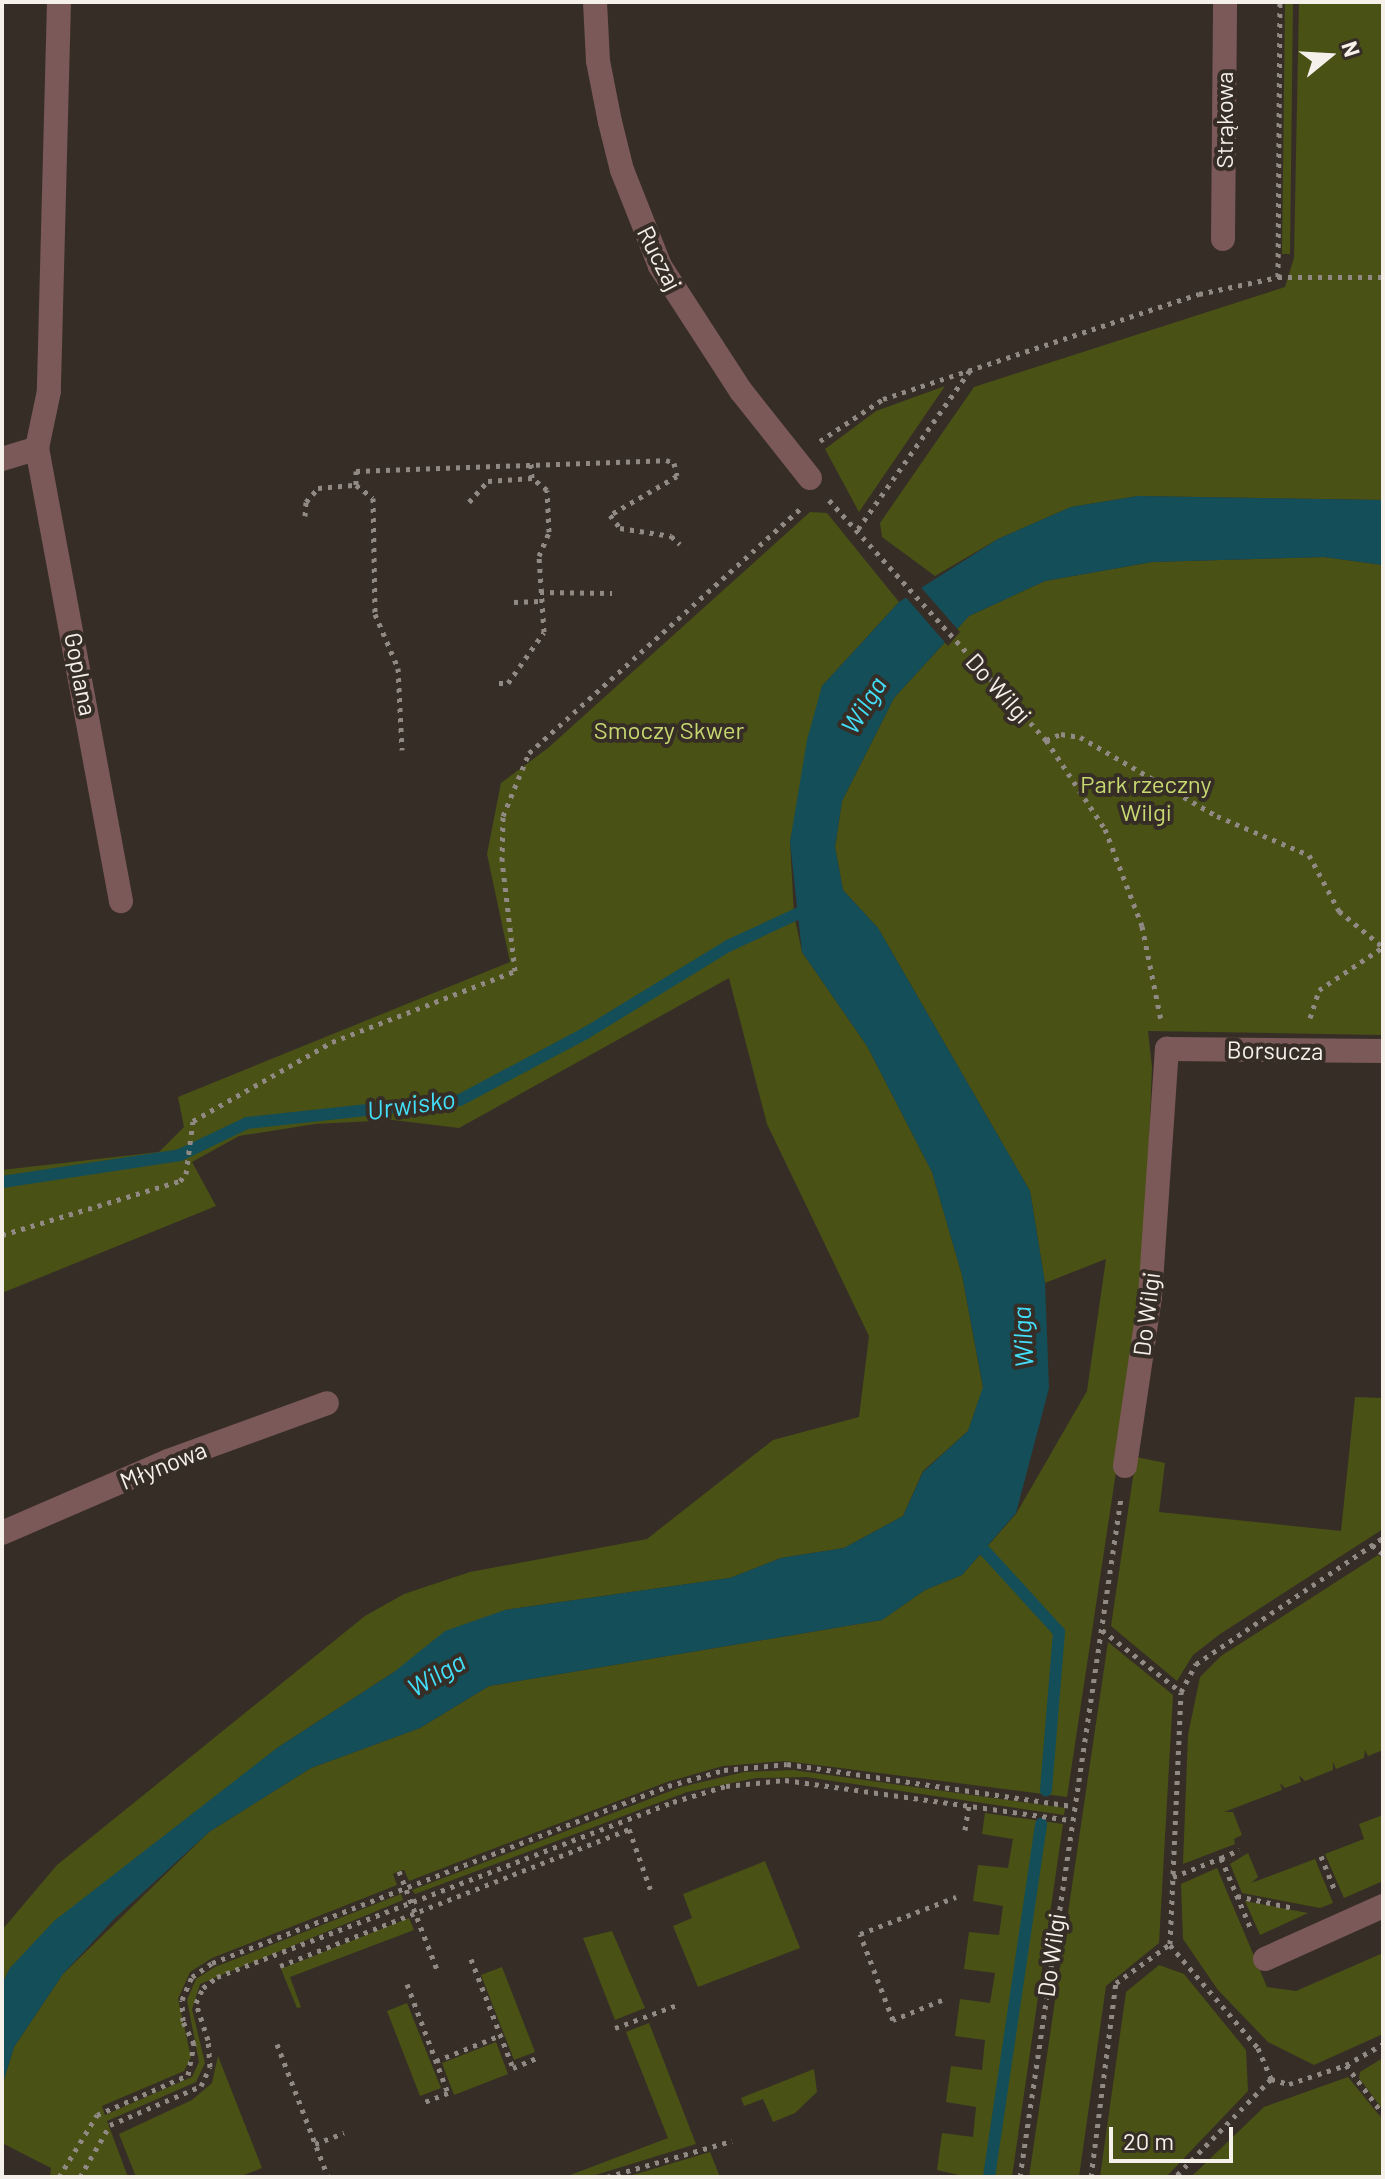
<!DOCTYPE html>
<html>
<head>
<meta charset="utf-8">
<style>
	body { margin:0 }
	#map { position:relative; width:1385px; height:2179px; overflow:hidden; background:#362e26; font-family:Barlow,sans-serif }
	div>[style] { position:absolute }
	.green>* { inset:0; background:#495115 }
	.water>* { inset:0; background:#144e58 }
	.pier>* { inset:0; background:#362e26 }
	.stream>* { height:12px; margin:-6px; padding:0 6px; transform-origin:6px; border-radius:6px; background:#144e58 }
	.path>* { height:5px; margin-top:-2.5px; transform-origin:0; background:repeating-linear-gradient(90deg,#918a84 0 4px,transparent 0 10px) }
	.minor>* { height:24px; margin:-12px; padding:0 12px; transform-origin:12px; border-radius:12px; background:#7b5959 }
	span { translate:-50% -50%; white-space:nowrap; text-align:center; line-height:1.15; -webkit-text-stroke:8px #362e26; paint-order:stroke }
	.street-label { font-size:24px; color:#f6f0eb }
	.park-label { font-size:24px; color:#c7d871 }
	.water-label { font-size:26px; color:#43def9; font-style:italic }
	.frame { position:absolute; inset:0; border:4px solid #f6f0eb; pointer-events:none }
	.north { position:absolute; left:1289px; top:16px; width:80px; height:80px; -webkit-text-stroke:6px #362e26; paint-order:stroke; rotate:72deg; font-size:22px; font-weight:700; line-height:32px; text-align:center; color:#f6f0eb }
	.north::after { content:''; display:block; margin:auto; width:28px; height:36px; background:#f6f0eb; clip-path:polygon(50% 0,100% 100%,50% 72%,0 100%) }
	.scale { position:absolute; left:1109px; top:2127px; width:124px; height:36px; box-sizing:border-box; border:4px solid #f6f0eb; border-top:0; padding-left:10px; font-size:24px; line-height:28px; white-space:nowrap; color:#f6f0eb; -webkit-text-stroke:6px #362e26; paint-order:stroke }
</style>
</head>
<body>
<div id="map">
	<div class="green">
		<div style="clip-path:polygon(1285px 2px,1293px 2px,1290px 254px,1282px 254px)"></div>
		<div style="clip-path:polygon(1299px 2px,1383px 2px,1383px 500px,1138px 496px,1071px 507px,998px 539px,935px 576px,882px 537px,880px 523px,974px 387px,1285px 287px,1294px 258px)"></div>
		<div style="clip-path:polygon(945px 386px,859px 512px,825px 449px,876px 411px)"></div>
		<div style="clip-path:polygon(810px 512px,827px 513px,899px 602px,822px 686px,790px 842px,794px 915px,802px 952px,867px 1046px,932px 1172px,962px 1275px,983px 1388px,968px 1431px,923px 1471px,903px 1516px,844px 1548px,781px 1558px,730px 1578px,505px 1610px,394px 1672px,277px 1748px,10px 1968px,2px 1984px,2px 1930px,57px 1865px,365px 1616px,404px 1594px,470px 1572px,647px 1539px,773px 1440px,859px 1417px,869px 1336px,767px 1124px,729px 978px,459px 1128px,393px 1120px,315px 1124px,239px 1136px,192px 1162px,216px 1206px,2px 1293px,2px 1170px,159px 1152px,184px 1127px,178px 1097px,510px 962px,487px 854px,501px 783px,548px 748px)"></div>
		<div style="clip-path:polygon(1324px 557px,1383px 565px,1383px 1035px,1148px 1031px,1152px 1067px,1143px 1293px,1067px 1797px,785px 1761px,723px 1766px,667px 1782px,409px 1881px,404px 1870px,399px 1871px,393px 1874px,397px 1885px,212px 1958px,190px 1972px,178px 1999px,191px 2057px,184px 2071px,102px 2106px,105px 2115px,192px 2077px,199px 2062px,187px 2000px,196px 1979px,215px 1967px,401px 1894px,403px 1900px,200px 1984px,192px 2009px,205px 2063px,196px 2082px,107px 2121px,128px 2177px,50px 2177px,51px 2168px,2px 2143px,2px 2086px,14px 2047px,63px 1974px,209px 1832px,311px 1768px,420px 1728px,489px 1686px,882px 1620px,925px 1590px,962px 1575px,1016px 1514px,1087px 1391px,1106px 1259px,1045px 1283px,1030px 1191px,878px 928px,843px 890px,835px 847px,842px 801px,894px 698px,969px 616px,1045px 581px,1152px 562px)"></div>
		<div style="clip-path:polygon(1355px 1397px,1383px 1398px,1383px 1529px,1220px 1634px,1193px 1655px,1177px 1681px,1111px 1626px,1136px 1457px,1165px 1463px,1159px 1512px,1341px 1531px)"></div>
		<div style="clip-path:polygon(1378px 1555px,1383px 1559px,1383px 1750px,1368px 1756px,1365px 1750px,1364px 1758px,1336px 1769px,1333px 1762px,1333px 1770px,1305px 1781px,1299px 1775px,1301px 1782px,1285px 1788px,1280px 1783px,1282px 1790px,1224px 1812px,1233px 1812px,1242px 1835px,1234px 1839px,1235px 1844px,1183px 1864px,1188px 1735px,1200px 1677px,1221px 1656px)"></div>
		<div style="clip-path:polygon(1108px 1642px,1173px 1695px,1159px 1943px,1106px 1986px,1079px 2177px,1029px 2177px)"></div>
		<div style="clip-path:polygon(793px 1770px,1065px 1808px,1064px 1815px,806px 1777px,756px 1778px,687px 1792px,415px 1894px,412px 1890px,681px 1787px,744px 1772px)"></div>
		<div style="clip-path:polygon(985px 1813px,1063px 1824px,1012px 2177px,967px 2177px,937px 2170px,942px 2133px,973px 2137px,976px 2107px,946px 2102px,951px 2066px,982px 2070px,985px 2040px,955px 2036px,960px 1999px,990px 2003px,995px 1973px,964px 1969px,969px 1932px,999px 1935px,1003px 1906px,973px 1901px,978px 1865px,1008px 1868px,1013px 1839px,982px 1834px)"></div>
		<div style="clip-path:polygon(1383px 1815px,1383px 1881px,1344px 1898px,1325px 1854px,1364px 1839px,1359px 1824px)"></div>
		<div style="clip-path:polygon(1248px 1853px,1258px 1877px,1251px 1883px,1315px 1859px,1333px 1903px,1320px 1908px,1242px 1893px,1230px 1864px)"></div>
		<div style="clip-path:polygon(765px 1861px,800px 1948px,698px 1987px,673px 1926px,692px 1918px,683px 1894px)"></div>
		<div style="clip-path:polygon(1217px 1868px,1267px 1987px,1296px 1991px,1383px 1953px,1383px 2034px,1314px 2065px,1268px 2042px,1218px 1990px,1183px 1939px,1181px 1884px)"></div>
		<div style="clip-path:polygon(1245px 1901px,1308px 1913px,1260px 1935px)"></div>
		<div style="clip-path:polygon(409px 1918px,414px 1930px,290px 1977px,301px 2007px,297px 2008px,281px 1969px)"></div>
		<div style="clip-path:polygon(612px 1931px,645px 2008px,615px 2020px,583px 1938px)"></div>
		<div style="clip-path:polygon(1159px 1965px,1184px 1974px,1246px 2050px,1248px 2091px,1166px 2177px,1100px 2177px,1126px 1992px)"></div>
		<div style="clip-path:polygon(502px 1967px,535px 2052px,514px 2060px,481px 1975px)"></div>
		<div style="clip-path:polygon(407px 2003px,441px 2088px,420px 2096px,387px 2011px)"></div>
		<div style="clip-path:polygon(649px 2023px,696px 2144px,589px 2177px,565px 2177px,668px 2138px,626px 2032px)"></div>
		<div style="clip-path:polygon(496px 2042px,508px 2074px,454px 2095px,442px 2063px)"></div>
		<div style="clip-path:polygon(218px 2056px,262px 2168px,239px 2177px,136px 2177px,119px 2134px,192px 2100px,212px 2083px)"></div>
		<div style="clip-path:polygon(1383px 2058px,1383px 2110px,1359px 2078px,1360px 2072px)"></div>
		<div style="clip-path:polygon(814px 2069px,817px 2092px,795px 2113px,773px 2122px,763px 2099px,744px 2106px,741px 2098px)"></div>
		<div style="clip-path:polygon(1348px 2077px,1383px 2120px,1383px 2177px,1191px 2177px,1264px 2107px)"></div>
		<div style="clip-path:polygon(710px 2152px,720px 2177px,626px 2177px)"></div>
	</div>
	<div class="water">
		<div style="clip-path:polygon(1138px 496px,1383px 500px,1383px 565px,1324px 557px,1152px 562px,1045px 581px,969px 616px,894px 698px,842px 801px,835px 847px,843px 890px,878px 928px,1030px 1191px,1045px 1283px,1049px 1388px,1016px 1513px,962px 1575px,925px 1590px,882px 1620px,489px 1686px,420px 1728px,311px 1768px,209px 1832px,115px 1918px,63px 1974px,14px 2047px,2px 2086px,2px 1984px,10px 1968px,54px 1921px,277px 1748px,394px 1672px,445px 1631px,505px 1610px,730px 1578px,781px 1558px,844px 1548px,903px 1516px,923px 1472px,968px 1431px,983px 1387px,962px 1275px,932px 1172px,867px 1046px,802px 952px,790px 842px,807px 740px,822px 686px,899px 602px,998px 539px,1071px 507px)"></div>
	</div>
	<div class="pier">
		<div style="clip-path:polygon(918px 584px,960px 632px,948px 646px,903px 594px)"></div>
	</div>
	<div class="stream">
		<div style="left:2px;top:1182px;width:180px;rotate:-8.6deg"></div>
		<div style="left:180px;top:1155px;width:74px;rotate:-25.5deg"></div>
		<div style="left:247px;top:1123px;width:214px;rotate:-6.2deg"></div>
		<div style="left:460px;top:1100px;width:143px;rotate:-28deg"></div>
		<div style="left:586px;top:1033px;width:167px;rotate:-31.5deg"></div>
		<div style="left:728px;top:946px;width:90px;rotate:-24.9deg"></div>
		<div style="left:974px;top:1539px;width:126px;rotate:47.6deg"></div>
		<div style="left:1059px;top:1632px;width:159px;rotate:94.7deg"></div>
		<div style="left:989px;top:2177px;width:357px;rotate:-81.6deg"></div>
	</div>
	<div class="path">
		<div style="left:1278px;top:277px;width:275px;rotate:-89.6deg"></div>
		<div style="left:820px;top:441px;width:76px;rotate:-33.7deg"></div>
		<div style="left:883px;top:399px;width:333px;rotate:-18.4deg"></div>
		<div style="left:1199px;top:294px;width:81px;rotate:-12.1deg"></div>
		<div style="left:1278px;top:277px;width:105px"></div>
		<div style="left:356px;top:485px;width:14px;rotate:-90deg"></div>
		<div style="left:356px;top:471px;width:310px;rotate:-2deg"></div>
		<div style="left:666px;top:460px;width:9px;rotate:21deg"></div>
		<div style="left:674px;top:463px;width:13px;rotate:77deg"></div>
		<div style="left:677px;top:476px;width:78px;rotate:149.8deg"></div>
		<div style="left:610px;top:515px;width:16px;rotate:52deg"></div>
		<div style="left:620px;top:528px;width:52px;rotate:8.9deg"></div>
		<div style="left:671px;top:536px;width:12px;rotate:42deg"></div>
		<div style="left:829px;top:500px;width:324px;rotate:47.9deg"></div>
		<div style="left:1046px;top:740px;width:107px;rotate:56.5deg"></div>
		<div style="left:1105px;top:829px;width:104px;rotate:69.1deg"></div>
		<div style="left:1142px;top:926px;width:96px;rotate:78.6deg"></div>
		<div style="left:469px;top:502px;width:28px;rotate:-48deg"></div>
		<div style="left:488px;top:481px;width:44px;rotate:-3.9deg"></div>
		<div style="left:305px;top:516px;width:14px;rotate:-86deg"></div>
		<div style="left:306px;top:502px;width:18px;rotate:-49deg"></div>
		<div style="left:318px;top:488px;width:38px;rotate:-5deg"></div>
		<div style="left:356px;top:485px;width:21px;rotate:37deg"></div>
		<div style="left:373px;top:498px;width:116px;rotate:89deg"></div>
		<div style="left:375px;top:614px;width:59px;rotate:66.9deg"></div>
		<div style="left:398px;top:668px;width:82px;rotate:87.2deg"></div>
		<div style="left:858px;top:529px;width:194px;rotate:-54.8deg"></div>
		<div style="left:540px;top:592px;width:72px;rotate:0.8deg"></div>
		<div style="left:514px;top:602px;width:27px;rotate:-2deg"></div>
		<div style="left:499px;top:683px;width:9px"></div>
		<div style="left:508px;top:683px;width:62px;rotate:-54.8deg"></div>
		<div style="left:544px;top:632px;width:76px;rotate:-93.8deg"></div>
		<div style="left:539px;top:556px;width:26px;rotate:-67deg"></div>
		<div style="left:549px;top:532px;width:42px;rotate:-92.7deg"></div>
		<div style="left:547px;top:490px;width:19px;rotate:-141deg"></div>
		<div style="left:532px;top:478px;width:16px;rotate:-94deg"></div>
		<div style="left:1046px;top:740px;width:16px;rotate:-22deg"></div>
		<div style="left:1061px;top:734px;width:19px;rotate:9deg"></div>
		<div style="left:1080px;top:737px;width:158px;rotate:30deg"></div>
		<div style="left:1217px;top:816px;width:100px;rotate:23deg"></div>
		<div style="left:1309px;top:855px;width:64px;rotate:61.8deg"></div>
		<div style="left:1339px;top:911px;width:57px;rotate:39.3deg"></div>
		<div style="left:1310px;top:1018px;width:29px;rotate:-72deg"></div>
		<div style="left:1319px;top:990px;width:77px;rotate:-33.9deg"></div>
		<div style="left:2px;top:1235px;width:186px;rotate:-16.9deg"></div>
		<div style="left:180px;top:1181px;width:9px;rotate:-49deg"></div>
		<div style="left:186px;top:1174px;width:53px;rotate:-82.5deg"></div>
		<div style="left:193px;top:1121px;width:160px;rotate:-29.6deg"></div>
		<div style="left:332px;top:1042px;width:196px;rotate:-21.2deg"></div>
		<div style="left:515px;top:971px;width:111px;rotate:-96.7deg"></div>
		<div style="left:502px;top:861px;width:45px;rotate:-88.7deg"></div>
		<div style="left:503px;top:816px;width:68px;rotate:-67.6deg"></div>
		<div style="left:529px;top:753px;width:366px;rotate:-42deg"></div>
		<div style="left:1372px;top:1545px;width:14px;rotate:39deg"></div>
		<div style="left:1102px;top:1630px;width:100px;rotate:38.1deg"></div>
		<div style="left:965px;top:1830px;width:25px;rotate:-81deg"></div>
		<div style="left:1321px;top:1856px;width:38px;rotate:68deg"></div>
		<div style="left:1221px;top:1858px;width:20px;rotate:-24deg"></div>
		<div style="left:399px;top:1871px;width:108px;rotate:68.9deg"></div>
		<div style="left:1173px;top:1877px;width:52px;rotate:-21.6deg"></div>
		<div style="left:1221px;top:1858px;width:77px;rotate:67.1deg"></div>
		<div style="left:1237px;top:1896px;width:58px;rotate:11.9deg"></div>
		<div style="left:1170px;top:1945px;width:135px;rotate:49.5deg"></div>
		<div style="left:1258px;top:2048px;width:34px;rotate:67deg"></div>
		<div style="left:1271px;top:2079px;width:137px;rotate:134.4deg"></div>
		<div style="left:471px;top:1959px;width:117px;rotate:68.9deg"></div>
		<div style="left:513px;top:2068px;width:26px;rotate:-23deg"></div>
		<div style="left:280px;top:1966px;width:375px;rotate:-21.4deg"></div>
		<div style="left:629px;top:1829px;width:66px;rotate:70.5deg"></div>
		<div style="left:407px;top:1984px;width:116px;rotate:69.4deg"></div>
		<div style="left:448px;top:2093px;width:28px;rotate:159deg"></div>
		<div style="left:942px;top:2000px;width:53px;rotate:157.8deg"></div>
		<div style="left:893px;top:2020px;width:92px;rotate:-111deg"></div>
		<div style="left:860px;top:1934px;width:103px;rotate:-21.1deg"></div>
		<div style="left:615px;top:2028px;width:66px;rotate:-20.4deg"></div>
		<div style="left:277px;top:2044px;width:142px;rotate:69deg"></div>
		<div style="left:436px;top:2061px;width:70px;rotate:-21.8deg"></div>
		<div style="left:1346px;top:2065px;width:61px;rotate:52.9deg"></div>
		<div style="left:1271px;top:2079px;width:19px;rotate:16deg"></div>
		<div style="left:1289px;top:2084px;width:60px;rotate:-18.4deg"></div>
		<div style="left:1346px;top:2065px;width:43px;rotate:-29.6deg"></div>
		<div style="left:315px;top:2144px;width:31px;rotate:-21deg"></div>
		<div style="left:59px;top:2177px;width:73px;rotate:-58.5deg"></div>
		<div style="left:97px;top:2115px;width:99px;rotate:-23.7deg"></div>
		<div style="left:188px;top:2075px;width:32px;rotate:-79deg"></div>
		<div style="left:194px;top:2044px;width:25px;rotate:-116deg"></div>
		<div style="left:183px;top:2021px;width:21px;rotate:-93deg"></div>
		<div style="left:182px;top:2000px;width:25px;rotate:-67deg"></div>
		<div style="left:192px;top:1977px;width:24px;rotate:-35deg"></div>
		<div style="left:212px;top:1963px;width:489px;rotate:-21.2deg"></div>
		<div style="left:668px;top:1786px;width:58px;rotate:-15.9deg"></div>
		<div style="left:724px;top:1770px;width:63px;rotate:-5.4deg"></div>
		<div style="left:787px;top:1764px;width:288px;rotate:8.4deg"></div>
		<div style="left:80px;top:2177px;width:60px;rotate:-60deg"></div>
		<div style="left:110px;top:2125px;width:99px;rotate:-23.2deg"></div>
		<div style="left:201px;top:2086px;width:21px;rotate:-65deg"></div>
		<div style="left:210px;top:2067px;width:27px;rotate:-94deg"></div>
		<div style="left:208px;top:2040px;width:39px;rotate:-108deg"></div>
		<div style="left:196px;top:2003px;width:17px;rotate:-65deg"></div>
		<div style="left:203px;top:1988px;width:18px;rotate:-38deg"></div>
		<div style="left:217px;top:1977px;width:488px;rotate:-21deg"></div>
		<div style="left:673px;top:1802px;width:55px;rotate:-16.8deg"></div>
		<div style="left:726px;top:1786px;width:59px;rotate:-5.8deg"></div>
		<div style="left:785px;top:1780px;width:288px;rotate:8deg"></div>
		<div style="left:607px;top:2177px;width:130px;rotate:-16.1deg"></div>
		<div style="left:1020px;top:2177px;width:686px;rotate:-81.54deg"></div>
		<div style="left:1091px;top:2177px;width:196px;rotate:-82.7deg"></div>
		<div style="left:1116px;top:1983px;width:67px;rotate:-35.8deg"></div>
		<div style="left:1170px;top:1944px;width:252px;rotate:-87.5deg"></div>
		<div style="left:1181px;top:1692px;width:32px;rotate:-62deg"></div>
		<div style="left:1196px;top:1664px;width:225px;rotate:-34deg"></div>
	</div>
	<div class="minor">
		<div style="left:59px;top:2px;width:389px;rotate:91.5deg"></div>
		<div style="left:49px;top:391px;width:58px;rotate:101.9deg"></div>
		<div style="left:37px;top:448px;width:461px;rotate:79.5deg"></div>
		<div style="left:595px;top:2px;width:59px;rotate:87.1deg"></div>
		<div style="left:598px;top:61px;width:62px;rotate:78.9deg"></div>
		<div style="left:610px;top:122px;width:49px;rotate:76deg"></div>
		<div style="left:622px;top:170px;width:103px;rotate:68.4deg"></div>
		<div style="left:660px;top:266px;width:149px;rotate:57.1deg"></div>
		<div style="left:741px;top:391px;width:111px;rotate:51.6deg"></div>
		<div style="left:1223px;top:239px;width:237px;rotate:-89.5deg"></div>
		<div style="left:2px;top:459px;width:37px;rotate:-17deg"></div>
		<div style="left:1125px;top:1466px;width:171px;rotate:-81.6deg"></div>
		<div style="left:1150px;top:1297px;width:249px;rotate:-86.1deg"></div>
		<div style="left:1167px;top:1049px;width:216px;rotate:0.5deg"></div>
		<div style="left:2px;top:1533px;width:181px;rotate:-23.4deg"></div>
		<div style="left:168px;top:1461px;width:169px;rotate:-20deg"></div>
		<div style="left:1265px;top:1959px;width:129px;rotate:-24.2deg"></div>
	</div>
	<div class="street-label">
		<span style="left:1224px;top:120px;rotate:-90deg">Strąkowa</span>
		<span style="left:660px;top:258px;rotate:63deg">Ruczaj</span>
		<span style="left:81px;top:674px;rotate:79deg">Goplana</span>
		<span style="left:999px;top:688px;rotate:48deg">Do Wilgi</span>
		<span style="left:1275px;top:1050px;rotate:1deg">Borsucza</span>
		<span style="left:1146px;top:1314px;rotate:-83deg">Do Wilgi</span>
		<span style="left:163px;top:1465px;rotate:-22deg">Młynowa</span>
		<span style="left:1051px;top:1955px;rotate:-82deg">Do Wilgi</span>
	</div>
	<div class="park-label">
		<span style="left:669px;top:730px">Smoczy Skwer</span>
		<span style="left:1146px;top:798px">Park rzeczny<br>Wilgi</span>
	</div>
	<div class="water-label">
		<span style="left:863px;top:705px;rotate:-58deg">Wilga</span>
		<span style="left:411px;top:1104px;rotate:-8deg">Urwisko</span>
		<span style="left:1022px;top:1337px;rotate:-93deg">Wilga</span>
		<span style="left:436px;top:1674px;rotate:-30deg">Wilga</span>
	</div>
	<div class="frame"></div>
	<div class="north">N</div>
	<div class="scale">20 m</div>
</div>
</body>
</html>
